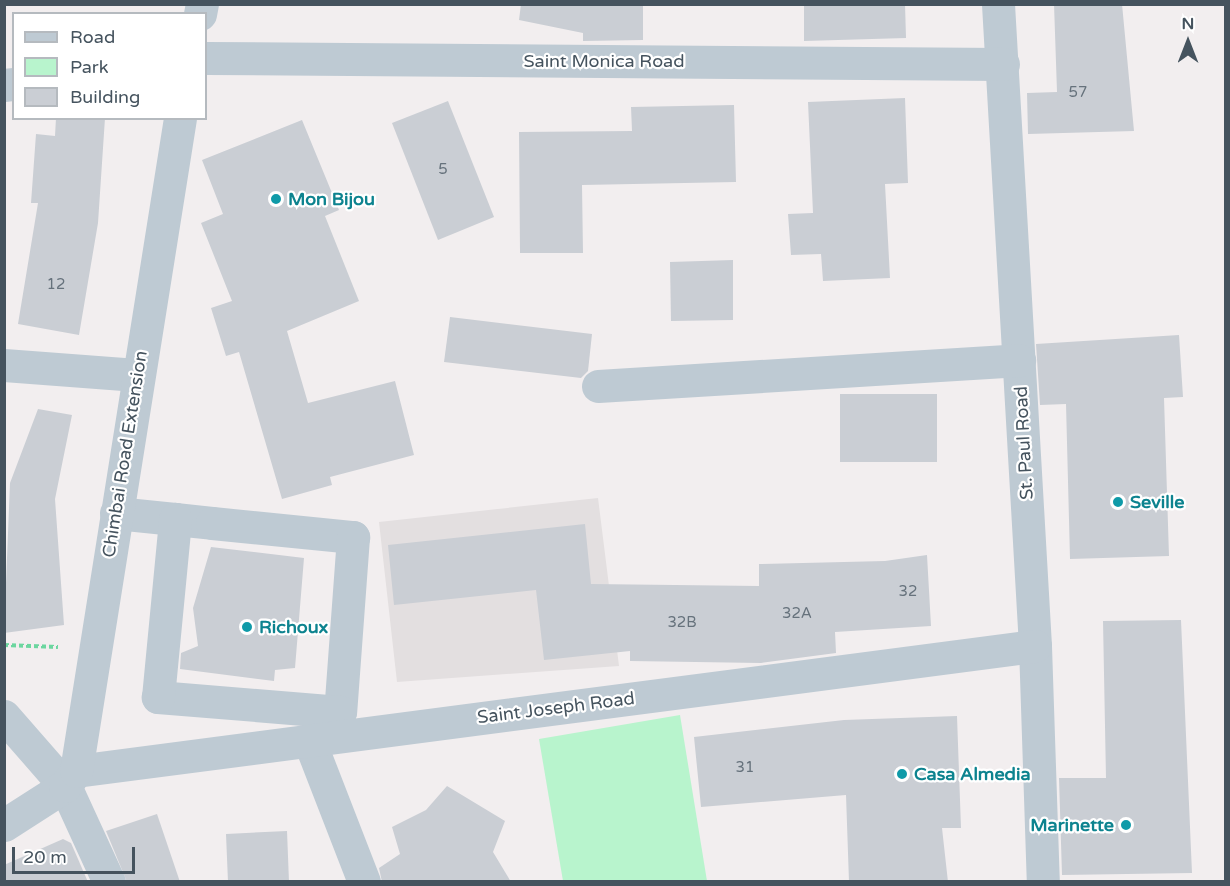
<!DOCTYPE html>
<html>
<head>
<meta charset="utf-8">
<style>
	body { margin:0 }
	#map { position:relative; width:1230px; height:886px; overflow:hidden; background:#f2eeef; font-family:"Varela Round",sans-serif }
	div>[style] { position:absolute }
	.education>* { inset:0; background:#e3dfe0 }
	.green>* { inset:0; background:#b8f4cd }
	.building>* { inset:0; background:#caced4 }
	.path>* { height:4px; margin-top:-2px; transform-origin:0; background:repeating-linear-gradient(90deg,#6cd69f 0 4.5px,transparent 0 7.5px) }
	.minor>* { height:33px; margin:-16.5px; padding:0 16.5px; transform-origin:16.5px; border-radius:16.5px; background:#becad3 }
	.dots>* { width:16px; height:16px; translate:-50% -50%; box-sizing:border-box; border:3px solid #fff; border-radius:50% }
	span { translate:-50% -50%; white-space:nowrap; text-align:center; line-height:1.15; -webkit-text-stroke:4.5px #fff; paint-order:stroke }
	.number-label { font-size:15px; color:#66727c }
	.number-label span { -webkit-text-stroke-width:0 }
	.street-label { font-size:18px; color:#45535e }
	.culture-label { font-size:18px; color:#0d838f; font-weight:700 }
	.left { translate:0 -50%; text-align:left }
	.right { translate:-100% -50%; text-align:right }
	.frame { position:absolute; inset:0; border:6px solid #45535e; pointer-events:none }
	.legend { position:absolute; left:12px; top:12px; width:195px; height:108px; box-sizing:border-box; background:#fff; border:2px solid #b5babf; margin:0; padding:8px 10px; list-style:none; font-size:18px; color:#45535e }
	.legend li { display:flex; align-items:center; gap:12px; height:30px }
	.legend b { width:30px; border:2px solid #b5babf }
	.north { position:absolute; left:1158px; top:12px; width:60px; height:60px; -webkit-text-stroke:4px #fff; paint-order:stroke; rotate:0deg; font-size:16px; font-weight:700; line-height:24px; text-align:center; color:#45535e }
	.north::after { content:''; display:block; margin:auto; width:21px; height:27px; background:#45535e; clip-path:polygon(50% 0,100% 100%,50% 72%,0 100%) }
	.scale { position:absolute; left:12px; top:847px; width:123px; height:27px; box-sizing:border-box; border:3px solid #45535e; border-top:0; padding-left:8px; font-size:18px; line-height:21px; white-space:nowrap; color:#45535e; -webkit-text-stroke:4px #fff; paint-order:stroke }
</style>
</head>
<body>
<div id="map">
	<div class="education">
		<div style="clip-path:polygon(598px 498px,619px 666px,397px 682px,379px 522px)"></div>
	</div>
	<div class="green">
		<div style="clip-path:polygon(680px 715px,707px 881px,563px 881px,539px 739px)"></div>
	</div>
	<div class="building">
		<div style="clip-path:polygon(521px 4px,643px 4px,643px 40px,583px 41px,583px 33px,519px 20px)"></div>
		<div style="clip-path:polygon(804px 4px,905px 4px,906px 38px,804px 41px)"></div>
		<div style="clip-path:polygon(1054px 4px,1122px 4px,1134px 131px,1028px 134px,1027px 93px,1057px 92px)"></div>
		<div style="clip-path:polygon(905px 98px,908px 183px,885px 184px,890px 278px,823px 281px,821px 254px,791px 255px,788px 214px,813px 213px,808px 102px)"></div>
		<div style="clip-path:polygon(448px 101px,494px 217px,438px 240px,392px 123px)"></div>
		<div style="clip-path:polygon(734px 105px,736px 182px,582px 185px,583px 253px,520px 253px,519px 132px,632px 131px,631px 107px)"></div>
		<div style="clip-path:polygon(56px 118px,105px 118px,98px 223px,79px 335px,18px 324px,38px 203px,31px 203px,36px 134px,55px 136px)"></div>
		<div style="clip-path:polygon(302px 120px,339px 210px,325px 216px,359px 301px,287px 331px,308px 403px,395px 381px,414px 455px,330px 477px,332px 485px,282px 499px,239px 352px,226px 356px,211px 308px,232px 301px,201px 223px,223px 214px,202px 160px)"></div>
		<div style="clip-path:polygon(733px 260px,733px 320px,671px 321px,670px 262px)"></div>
		<div style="clip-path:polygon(450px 317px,592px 334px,588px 371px,581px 378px,444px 362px)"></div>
		<div style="clip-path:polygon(1179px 335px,1183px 397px,1164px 398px,1169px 556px,1070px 559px,1066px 404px,1040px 405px,1036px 344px)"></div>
		<div style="clip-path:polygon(840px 394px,937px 394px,937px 462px,840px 462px)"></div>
		<div style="clip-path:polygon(38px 409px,72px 415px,55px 499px,64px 625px,4px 633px,10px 483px)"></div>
		<div style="clip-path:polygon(585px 524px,591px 584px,759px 586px,759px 564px,885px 561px,927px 555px,931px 626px,835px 632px,836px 653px,761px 663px,630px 661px,630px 651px,544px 660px,536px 590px,394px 605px,388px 545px)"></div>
		<div style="clip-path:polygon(211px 547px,304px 558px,295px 668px,275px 670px,274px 681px,180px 669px,181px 653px,198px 646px,193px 608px)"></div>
		<div style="clip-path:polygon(1181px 620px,1192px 873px,1062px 875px,1059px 778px,1106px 778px,1103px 621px)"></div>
		<div style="clip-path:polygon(957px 716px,961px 828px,942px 828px,948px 882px,849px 882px,846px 795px,701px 807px,694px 737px,844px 720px)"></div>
		<div style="clip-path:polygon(447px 786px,505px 821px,493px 852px,511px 882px,382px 882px,379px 868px,400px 854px,392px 827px,426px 810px)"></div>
		<div style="clip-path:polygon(157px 814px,180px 882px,127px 882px,106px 831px)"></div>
		<div style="clip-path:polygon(287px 831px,289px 882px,228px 882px,226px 834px)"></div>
		<div style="clip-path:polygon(63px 839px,71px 843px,88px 882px,4px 882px,4px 865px)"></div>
	</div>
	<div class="path">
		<div style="left:4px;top:645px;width:54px;rotate:2.1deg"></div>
	</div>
	<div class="minor">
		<div style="left:998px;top:4px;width:643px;rotate:86.7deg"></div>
		<div style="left:1035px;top:646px;width:236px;rotate:88.1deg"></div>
		<div style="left:200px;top:14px;width:10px;rotate:-79deg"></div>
		<div style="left:206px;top:58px;width:797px;rotate:0.43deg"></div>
		<div style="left:4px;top:85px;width:10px;rotate:-6deg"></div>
		<div style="left:4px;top:365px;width:133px;rotate:4.3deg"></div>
		<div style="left:598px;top:386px;width:422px;rotate:-3.5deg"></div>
		<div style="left:116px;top:513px;width:59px;rotate:5.8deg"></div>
		<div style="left:175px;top:519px;width:37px;rotate:6deg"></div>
		<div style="left:212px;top:523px;width:142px;rotate:5.7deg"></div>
		<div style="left:353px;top:537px;width:175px;rotate:94.2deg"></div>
		<div style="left:340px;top:712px;width:183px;rotate:-175.3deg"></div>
		<div style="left:158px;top:697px;width:179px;rotate:-84.5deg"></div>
		<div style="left:4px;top:716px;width:93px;rotate:48.9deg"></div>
		<div style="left:65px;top:786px;width:106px;rotate:65.4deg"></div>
		<div style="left:309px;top:740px;width:152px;rotate:68.8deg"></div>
		<div style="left:76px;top:771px;width:967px;rotate:-7.43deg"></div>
		<div style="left:4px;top:825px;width:72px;rotate:-32.6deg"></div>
		<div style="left:65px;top:786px;width:19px;rotate:-54deg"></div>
		<div style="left:76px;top:771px;width:661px;rotate:-80.95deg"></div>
	</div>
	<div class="dots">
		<div style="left:276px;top:199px;background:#0f9aa8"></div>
		<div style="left:1118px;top:502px;background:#0f9aa8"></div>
		<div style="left:247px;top:627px;background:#0f9aa8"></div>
		<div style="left:902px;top:774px;background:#0f9aa8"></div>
		<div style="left:1126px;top:825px;background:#0f9aa8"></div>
	</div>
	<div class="number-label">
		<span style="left:1078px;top:93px">57</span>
		<span style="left:443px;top:170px">5</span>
		<span style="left:56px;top:285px">12</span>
		<span style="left:908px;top:592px">32</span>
		<span style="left:797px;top:614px">32A</span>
		<span style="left:682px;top:623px">32B</span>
		<span style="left:745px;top:768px">31</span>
	</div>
	<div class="street-label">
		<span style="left:604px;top:61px">Saint Monica Road</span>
		<span style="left:1024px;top:443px;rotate:-93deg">St. Paul Road</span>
		<span style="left:125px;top:454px;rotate:-81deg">Chimbai Road Extension</span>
		<span style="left:556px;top:708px;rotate:-7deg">Saint Joseph Road</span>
	</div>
	<div class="culture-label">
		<span class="left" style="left:288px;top:199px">Mon Bijou</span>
		<span class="left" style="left:1130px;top:502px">Seville</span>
		<span class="left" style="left:259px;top:627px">Richoux</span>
		<span class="left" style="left:914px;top:774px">Casa Almedia</span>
		<span class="right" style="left:1114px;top:825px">Marinette</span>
	</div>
	<div class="frame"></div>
	<ul class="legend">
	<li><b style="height:8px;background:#becad3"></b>Road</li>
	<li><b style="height:16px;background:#b8f4cd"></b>Park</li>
	<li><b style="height:16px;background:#caced4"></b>Building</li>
	</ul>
	<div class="north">N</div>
	<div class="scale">20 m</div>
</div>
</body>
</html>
